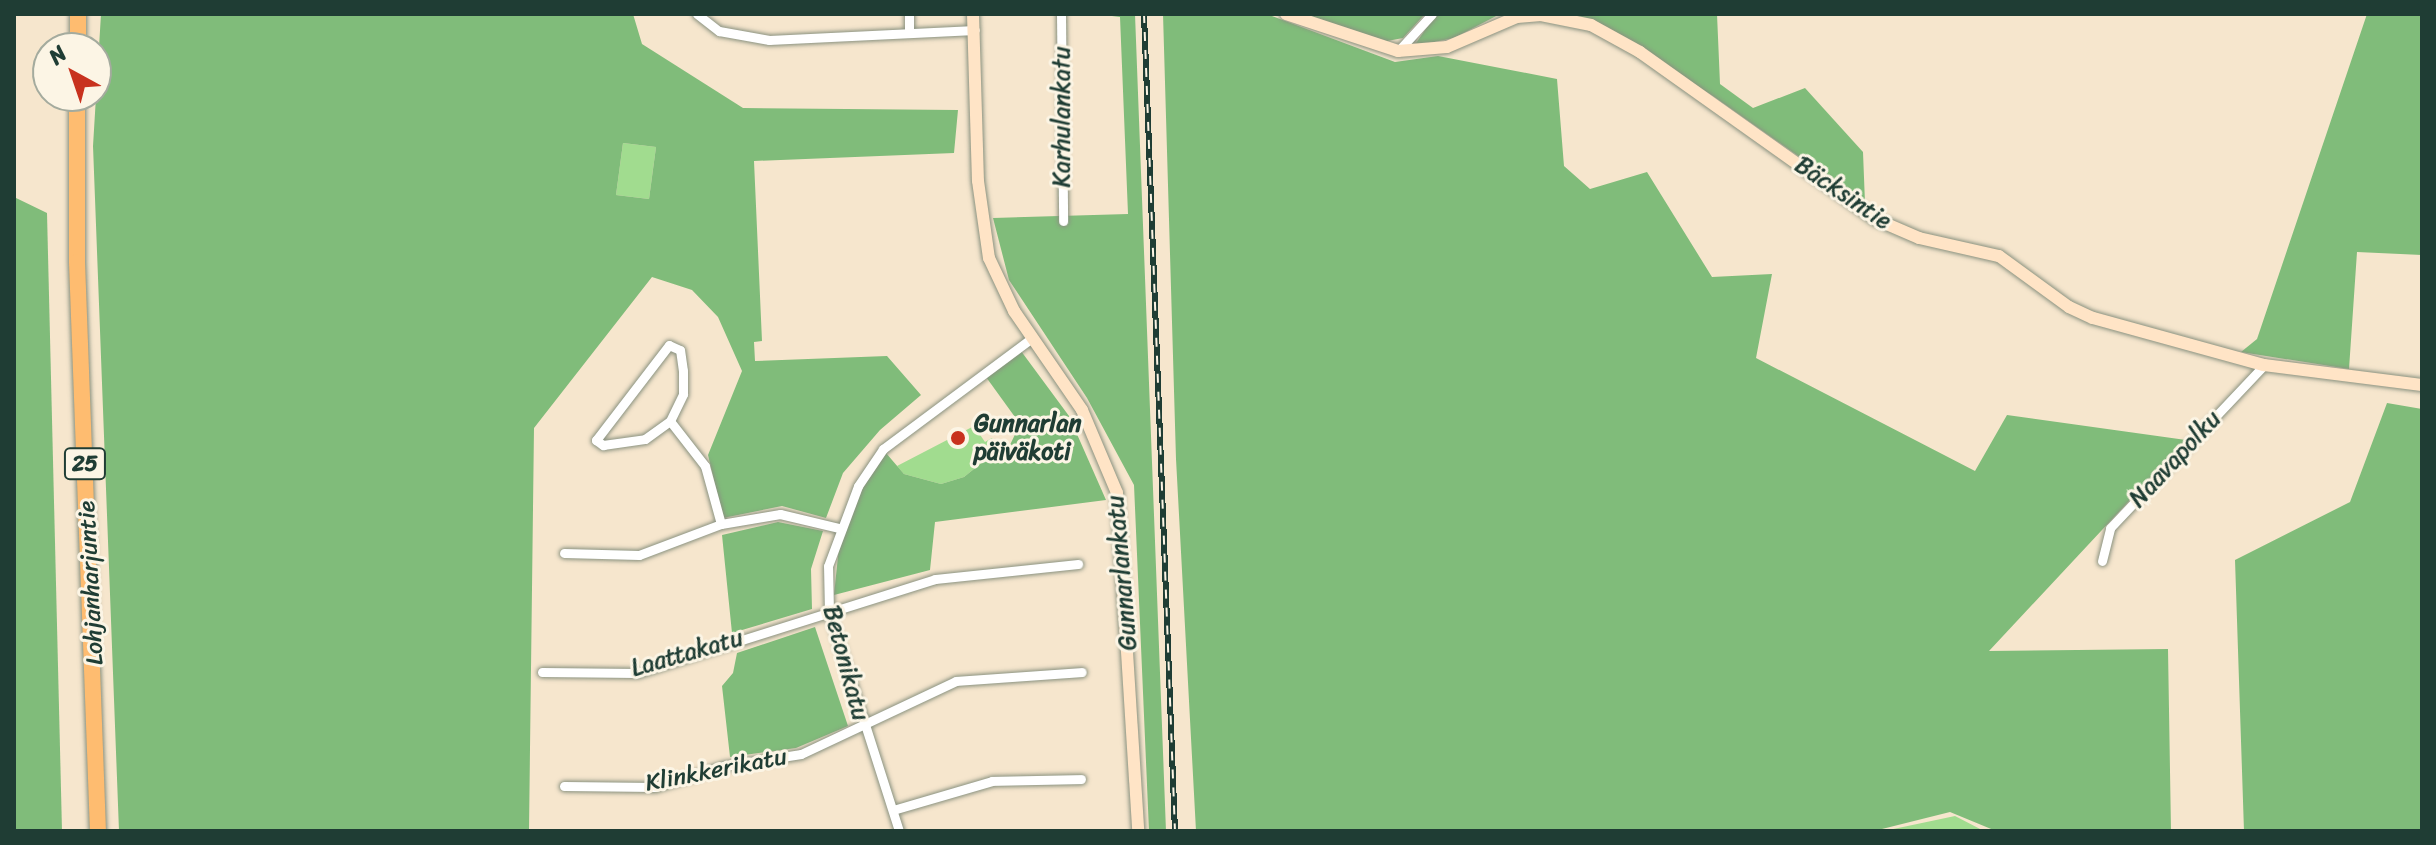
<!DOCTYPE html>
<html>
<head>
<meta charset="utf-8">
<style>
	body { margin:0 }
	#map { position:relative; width:2436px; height:845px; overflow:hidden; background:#f6e6cd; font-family:Sriracha,sans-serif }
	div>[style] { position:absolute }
	.green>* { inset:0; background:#a1dc8f }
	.forest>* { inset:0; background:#80bc7a }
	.roads { filter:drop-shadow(0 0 2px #8a9280) drop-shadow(0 0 2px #8a9280) }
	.street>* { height:9px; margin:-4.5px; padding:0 4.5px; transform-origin:4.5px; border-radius:4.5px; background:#fff }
	.secondary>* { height:12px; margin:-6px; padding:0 6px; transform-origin:6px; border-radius:6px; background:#ffe4c6 }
	.highway>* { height:16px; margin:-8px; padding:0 8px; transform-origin:8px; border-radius:8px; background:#febc70 }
	.rail>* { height:6px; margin-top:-3px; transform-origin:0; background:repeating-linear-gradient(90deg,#fcf5e5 0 9px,#1f3d34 0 18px); box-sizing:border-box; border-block:2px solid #1f3d34 }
	.dots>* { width:22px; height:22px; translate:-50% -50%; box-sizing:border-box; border:4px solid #fcf5e5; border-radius:50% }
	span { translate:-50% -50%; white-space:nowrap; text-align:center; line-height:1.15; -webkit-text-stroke:6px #fcf5e5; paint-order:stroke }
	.shield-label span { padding:2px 6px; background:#fcf5e5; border:2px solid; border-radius:6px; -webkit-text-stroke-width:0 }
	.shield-label { font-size:22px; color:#1f3d34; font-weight:700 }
	.street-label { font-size:24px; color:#1f3d34 }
	.poi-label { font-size:24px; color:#1f3d34; font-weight:700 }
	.left { translate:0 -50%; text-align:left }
	.frame { position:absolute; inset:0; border:16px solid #1f3d34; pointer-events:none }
	.north { position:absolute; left:32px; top:32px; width:80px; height:80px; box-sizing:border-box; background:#fcf5e5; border:2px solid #a4ab9e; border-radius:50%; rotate:320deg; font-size:22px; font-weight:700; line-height:32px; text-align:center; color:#1f3d34 }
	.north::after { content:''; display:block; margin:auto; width:28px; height:36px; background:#c8321e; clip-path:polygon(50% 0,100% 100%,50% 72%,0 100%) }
</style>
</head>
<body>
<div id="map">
	<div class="green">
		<div style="clip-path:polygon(623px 143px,656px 147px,649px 199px,616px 195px)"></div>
		<div style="clip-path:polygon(974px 426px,985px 442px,992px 438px,1000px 448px,964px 477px,941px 484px,904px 474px,897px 466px)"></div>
		<div style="clip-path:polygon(1955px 816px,1984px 831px,1884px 831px)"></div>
	</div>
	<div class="forest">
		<div style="clip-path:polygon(evenodd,101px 14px,633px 14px,642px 44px,743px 108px,958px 110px,954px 153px,754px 161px,762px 341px,754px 342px,755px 361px,887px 356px,921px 395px,880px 430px,843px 473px,826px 518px,782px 506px,723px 518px,708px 455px,742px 371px,718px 317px,692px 290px,652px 277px,534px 428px,529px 831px,119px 831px,93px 146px,101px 14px,623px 143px,656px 147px,649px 199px,616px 195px,623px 143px)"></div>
		<div style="clip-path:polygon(1096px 14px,1135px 14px,1166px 831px,1149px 831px,1134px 485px,1087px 398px,1009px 280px,993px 218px,1128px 214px,1120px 17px)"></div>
		<div style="clip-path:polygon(1163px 14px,1267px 14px,1395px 62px,1438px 56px,1557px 79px,1564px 166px,1590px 189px,1647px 172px,1712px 277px,1772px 274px,1756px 358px,1975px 471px,2007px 415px,2186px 440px,1989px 651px,2168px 649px,2171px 831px,1996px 831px,1950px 812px,1874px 831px,1196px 831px,1176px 459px)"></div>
		<div style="clip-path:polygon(1302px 14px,1425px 14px,1403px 38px,1382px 42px)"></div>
		<div style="clip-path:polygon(1436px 14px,1500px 14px,1454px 38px,1414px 46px)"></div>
		<div style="clip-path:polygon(1560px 14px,1717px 14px,1720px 84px,1753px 108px,1805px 88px,1863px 152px,1865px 203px,1713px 96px,1590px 20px)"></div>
		<div style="clip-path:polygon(2367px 14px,2422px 14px,2422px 255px,2357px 252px,2349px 369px,2241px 352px,2257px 339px)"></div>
		<div style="clip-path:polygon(14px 197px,47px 213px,62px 831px,14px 831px)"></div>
		<div style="clip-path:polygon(1021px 351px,1069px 416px,1106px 500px,935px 522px,930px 570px,834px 595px,840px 537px,858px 495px,886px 453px,904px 474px,941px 484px,964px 477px,1000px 448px,1009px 447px,1020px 424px,986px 377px)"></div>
		<div style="clip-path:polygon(2387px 403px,2422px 409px,2422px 831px,2244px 831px,2235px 560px,2350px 502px)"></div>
		<div style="clip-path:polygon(778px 522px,823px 531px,811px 569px,812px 609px,732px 633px,722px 535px)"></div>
		<div style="clip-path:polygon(815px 627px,848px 726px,796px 748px,730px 757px,722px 686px,733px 673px,737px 653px)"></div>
	</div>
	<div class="roads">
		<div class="street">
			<div style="left:697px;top:14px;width:28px;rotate:38deg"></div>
			<div style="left:719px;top:31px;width:51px;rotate:10.2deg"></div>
			<div style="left:769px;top:40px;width:206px;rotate:-2.8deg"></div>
			<div style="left:909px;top:14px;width:16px;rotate:90deg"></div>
			<div style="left:1061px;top:14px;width:207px;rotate:89.4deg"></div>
			<div style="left:1398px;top:51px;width:50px;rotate:-47.4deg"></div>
			<div style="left:670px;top:421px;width:30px;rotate:-64deg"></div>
			<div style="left:683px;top:394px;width:23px;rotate:-90deg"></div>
			<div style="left:683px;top:371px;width:21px;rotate:-98deg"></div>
			<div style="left:680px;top:350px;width:12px;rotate:-156deg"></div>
			<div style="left:669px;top:345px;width:120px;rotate:127.5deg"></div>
			<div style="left:596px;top:440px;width:9px;rotate:36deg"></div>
			<div style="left:603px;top:445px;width:42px;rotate:-8.1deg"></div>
			<div style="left:645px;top:439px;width:31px;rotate:-36deg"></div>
			<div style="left:670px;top:421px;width:57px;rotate:52.1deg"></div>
			<div style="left:705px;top:466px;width:60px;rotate:74.6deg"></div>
			<div style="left:564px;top:553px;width:75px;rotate:1.5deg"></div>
			<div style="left:639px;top:555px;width:88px;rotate:-20.7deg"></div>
			<div style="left:721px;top:524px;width:60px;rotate:-9.6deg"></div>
			<div style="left:780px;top:514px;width:61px;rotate:13.3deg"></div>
			<div style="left:2102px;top:561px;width:34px;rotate:-76deg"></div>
			<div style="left:2110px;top:528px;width:224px;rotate:-46.6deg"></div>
			<div style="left:542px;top:672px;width:95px;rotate:0.6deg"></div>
			<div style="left:637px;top:673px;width:312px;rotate:-17.5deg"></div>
			<div style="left:935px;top:579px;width:144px;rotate:-6deg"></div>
			<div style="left:564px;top:786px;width:91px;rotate:0.6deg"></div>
			<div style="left:655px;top:787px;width:72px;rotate:-16.9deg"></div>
			<div style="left:724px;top:766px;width:78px;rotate:-8.9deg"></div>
			<div style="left:801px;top:754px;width:171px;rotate:-25.2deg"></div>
			<div style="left:956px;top:681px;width:126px;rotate:-4.1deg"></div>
			<div style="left:893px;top:810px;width:103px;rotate:-16.3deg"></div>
			<div style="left:992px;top:781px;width:89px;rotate:-1.3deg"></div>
			<div style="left:899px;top:831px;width:230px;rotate:-107.7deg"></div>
			<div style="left:829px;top:612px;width:46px;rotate:-91.2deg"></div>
			<div style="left:828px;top:566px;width:85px;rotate:-69.4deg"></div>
			<div style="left:858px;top:486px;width:45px;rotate:-56deg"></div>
			<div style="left:883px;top:449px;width:186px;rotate:-36.7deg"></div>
		</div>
		<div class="secondary">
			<div style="left:973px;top:14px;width:167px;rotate:88.3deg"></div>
			<div style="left:978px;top:181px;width:78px;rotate:81.9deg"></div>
			<div style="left:989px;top:258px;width:59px;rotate:64.7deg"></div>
			<div style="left:1014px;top:311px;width:120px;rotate:55.5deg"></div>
			<div style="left:1082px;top:410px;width:90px;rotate:67.1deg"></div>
			<div style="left:1117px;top:493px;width:339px;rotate:86.4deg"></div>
			<div style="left:1286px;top:14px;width:118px;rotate:18.3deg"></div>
			<div style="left:1398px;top:51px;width:49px;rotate:-4.7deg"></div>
			<div style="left:1447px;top:47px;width:76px;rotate:-23.2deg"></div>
			<div style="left:1517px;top:17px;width:24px;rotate:-5deg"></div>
			<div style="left:1541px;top:15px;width:51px;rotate:11.3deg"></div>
			<div style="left:1591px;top:25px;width:56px;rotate:28.9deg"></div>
			<div style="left:1640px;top:52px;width:288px;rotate:35.4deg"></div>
			<div style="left:1875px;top:219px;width:48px;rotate:23.4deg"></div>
			<div style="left:1919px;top:238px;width:82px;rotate:12.7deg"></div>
			<div style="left:1999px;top:256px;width:87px;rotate:36.1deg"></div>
			<div style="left:2069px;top:307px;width:26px;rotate:25deg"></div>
			<div style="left:2093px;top:318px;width:177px;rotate:15.4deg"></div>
			<div style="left:2264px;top:365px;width:159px;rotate:7.2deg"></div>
		</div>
		<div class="highway">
			<div style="left:78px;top:48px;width:34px;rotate:-90deg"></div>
			<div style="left:77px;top:96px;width:166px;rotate:90deg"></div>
			<div style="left:77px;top:262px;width:569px;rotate:87.89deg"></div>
		</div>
	</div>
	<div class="rail">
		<div style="left:1144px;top:14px;width:818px;rotate:87.83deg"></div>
	</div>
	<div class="dots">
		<div style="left:958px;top:438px;background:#c8321e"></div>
	</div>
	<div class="shield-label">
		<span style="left:85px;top:464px">25</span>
	</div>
	<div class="street-label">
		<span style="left:1062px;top:117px;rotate:-90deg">Karhulankatu</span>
		<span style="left:1843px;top:193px;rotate:34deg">Bäcksintie</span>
		<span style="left:2175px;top:459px;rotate:-47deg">Naavapolku</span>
		<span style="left:1122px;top:573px;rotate:-95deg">Gunnarlankatu</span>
		<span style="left:91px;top:583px;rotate:-93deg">Lohjanharjuntie</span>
		<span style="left:687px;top:653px;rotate:-16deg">Laattakatu</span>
		<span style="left:846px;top:663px;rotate:75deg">Betonikatu</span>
		<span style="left:716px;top:770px;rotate:-11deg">Klinkkerikatu</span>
	</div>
	<div class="poi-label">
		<span class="left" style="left:974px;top:438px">Gunnarlan<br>päiväkoti</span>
	</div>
	<div class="frame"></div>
	<div class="north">N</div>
</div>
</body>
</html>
